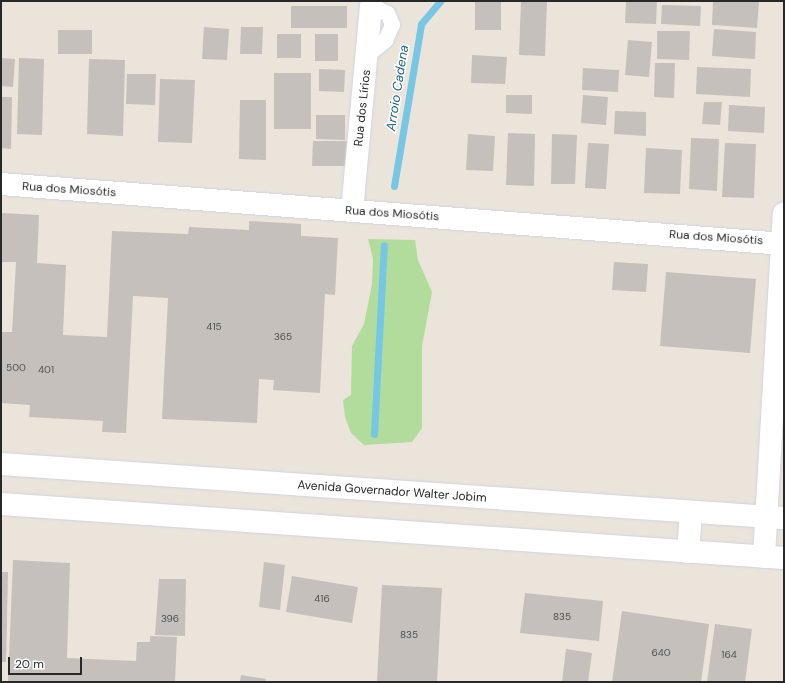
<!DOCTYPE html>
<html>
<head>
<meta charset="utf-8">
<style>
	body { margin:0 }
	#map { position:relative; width:785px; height:683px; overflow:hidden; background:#eae4db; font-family:"DM Sans",sans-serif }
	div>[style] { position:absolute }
	.green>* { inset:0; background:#b1dc9c }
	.stream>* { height:7px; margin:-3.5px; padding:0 3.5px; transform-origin:3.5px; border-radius:3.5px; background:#76c6e4 }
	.building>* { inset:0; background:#c5c0bb }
	.roads { filter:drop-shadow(0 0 1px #d1d3e0) drop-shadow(0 0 1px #d1d3e0) }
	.service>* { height:15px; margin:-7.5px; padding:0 7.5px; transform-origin:7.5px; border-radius:7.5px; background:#fff }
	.minor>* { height:22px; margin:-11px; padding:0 11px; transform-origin:11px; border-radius:11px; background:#fff }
	.secondary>* { height:22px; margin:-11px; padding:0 11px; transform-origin:11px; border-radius:11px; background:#fff }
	span { translate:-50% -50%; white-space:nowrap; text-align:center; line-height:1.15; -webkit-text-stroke:3px #fff; paint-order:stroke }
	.number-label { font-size:10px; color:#4f4e4d }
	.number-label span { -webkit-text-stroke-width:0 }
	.street-label { font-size:12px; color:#282828 }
	.water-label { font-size:13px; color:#18648d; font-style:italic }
	.frame { position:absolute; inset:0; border:2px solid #282828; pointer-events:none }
	.scale { position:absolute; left:8px; top:657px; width:74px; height:18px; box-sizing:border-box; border:2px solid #282828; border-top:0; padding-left:5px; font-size:12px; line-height:14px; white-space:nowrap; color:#282828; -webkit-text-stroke:3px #fff; paint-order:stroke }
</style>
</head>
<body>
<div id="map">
	<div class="green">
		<div style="clip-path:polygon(368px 239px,415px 240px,418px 260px,432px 292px,422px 346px,422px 428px,412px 442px,364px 445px,351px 433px,345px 417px,343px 400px,351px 395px,352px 346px,364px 324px,372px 284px,373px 259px)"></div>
	</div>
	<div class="stream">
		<div style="left:394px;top:186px;width:164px;rotate:-80.5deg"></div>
		<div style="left:421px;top:24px;width:30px;rotate:-50deg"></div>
		<div style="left:374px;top:434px;width:189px;rotate:-87deg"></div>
	</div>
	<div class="building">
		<div style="clip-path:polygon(475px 1px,501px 1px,501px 30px,475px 30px)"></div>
		<div style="clip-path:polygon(521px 1px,547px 1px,545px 56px,519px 55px)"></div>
		<div style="clip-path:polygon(626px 1px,657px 1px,656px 24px,625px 23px)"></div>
		<div style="clip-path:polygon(713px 1px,759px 1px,757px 28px,712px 25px)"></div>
		<div style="clip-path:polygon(662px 5px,701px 6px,700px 26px,661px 24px)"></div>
		<div style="clip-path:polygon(291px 6px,347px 6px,347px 28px,291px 28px)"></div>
		<div style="clip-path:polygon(204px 27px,229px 29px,227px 60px,202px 59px)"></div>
		<div style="clip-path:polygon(241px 27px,263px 27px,262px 54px,240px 54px)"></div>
		<div style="clip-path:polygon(714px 29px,756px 32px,755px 59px,712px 56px)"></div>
		<div style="clip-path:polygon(58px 30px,92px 30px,92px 54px,58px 54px)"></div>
		<div style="clip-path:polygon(657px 31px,690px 31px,689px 60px,657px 59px)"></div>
		<div style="clip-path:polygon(277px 34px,301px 34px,301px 58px,277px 58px)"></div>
		<div style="clip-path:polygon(315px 34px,338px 34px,338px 61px,315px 61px)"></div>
		<div style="clip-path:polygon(628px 40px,652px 42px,649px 77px,625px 75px)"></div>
		<div style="clip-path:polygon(472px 55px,507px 57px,505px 84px,471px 83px)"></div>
		<div style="clip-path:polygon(1px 58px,15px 59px,13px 87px,1px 86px)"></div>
		<div style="clip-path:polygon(19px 58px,44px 59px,42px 135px,17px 134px)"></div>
		<div style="clip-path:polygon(89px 59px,125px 60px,123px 136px,87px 134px)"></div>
		<div style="clip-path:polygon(655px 63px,675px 63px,674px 98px,654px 97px)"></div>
		<div style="clip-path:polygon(697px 67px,751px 69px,750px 97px,696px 94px)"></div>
		<div style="clip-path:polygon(583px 68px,619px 70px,618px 92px,582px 90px)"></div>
		<div style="clip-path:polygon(319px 69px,345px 70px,344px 92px,319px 91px)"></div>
		<div style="clip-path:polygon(274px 73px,311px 73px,311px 129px,274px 129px)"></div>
		<div style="clip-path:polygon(127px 74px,156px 74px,155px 105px,126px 104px)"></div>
		<div style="clip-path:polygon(160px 79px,195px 80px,192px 143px,158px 142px)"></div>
		<div style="clip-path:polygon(506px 95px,532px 95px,532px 114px,506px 113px)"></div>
		<div style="clip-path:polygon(583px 95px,608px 97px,606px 125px,581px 123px)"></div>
		<div style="clip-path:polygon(1px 97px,12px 97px,11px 149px,1px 148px)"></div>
		<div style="clip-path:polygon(240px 100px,266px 100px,266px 160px,239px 159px)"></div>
		<div style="clip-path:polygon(704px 102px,722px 102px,720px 125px,702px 124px)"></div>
		<div style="clip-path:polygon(729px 105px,765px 107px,764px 133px,728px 131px)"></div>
		<div style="clip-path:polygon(615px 111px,646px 112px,646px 136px,614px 134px)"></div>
		<div style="clip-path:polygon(316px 115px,345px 115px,345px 140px,316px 139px)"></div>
		<div style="clip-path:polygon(508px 133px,535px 134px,534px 186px,506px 185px)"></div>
		<div style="clip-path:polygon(468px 134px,495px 136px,493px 171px,466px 170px)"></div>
		<div style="clip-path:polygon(552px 134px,577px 135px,575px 184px,551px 184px)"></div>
		<div style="clip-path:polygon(691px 138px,719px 139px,717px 191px,689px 189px)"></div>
		<div style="clip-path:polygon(313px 141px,347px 141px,346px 166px,312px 166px)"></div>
		<div style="clip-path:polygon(588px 143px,609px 144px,606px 189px,585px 188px)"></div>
		<div style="clip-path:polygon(725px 143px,756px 144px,754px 198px,722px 197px)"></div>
		<div style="clip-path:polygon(646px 148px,682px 150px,680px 194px,644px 193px)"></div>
		<div style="clip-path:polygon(1px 213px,39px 215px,37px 263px,66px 265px,63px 335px,107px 337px,112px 231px,188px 234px,189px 227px,249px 230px,249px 221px,301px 224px,301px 236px,338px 238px,335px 295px,325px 294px,320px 393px,273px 390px,274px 380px,259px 379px,257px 423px,162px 419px,168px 298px,133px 296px,126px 433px,102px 432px,103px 421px,29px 417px,30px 405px,1px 403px,1px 332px,12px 332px,16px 262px,1px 262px)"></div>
		<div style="clip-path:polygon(614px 262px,648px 264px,646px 292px,612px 290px)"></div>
		<div style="clip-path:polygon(666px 272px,756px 279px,750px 353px,660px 346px)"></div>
		<div style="clip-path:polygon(13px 560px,70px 563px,67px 658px,136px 661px,137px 642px,150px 642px,150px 636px,177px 637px,175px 682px,8px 682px)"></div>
		<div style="clip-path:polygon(264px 562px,285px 565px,280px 610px,259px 607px)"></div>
		<div style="clip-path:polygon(1px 572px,8px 572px,6px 662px,1px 662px)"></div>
		<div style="clip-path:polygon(292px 576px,358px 587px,352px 623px,286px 612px)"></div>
		<div style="clip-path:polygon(159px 579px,186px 579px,185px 636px,155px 635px)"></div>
		<div style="clip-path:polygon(382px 585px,442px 588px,437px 682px,377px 682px)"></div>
		<div style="clip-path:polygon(525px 593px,603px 601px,599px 641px,520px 633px)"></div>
		<div style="clip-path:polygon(622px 611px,709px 624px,701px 682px,612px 682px)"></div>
		<div style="clip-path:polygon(715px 624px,752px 629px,745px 682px,707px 682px)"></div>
		<div style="clip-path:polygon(566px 649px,592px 653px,588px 682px,562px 682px)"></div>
		<div style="clip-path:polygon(241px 675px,266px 679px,265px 682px,240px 682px)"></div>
	</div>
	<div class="roads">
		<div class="service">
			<div style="left:368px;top:54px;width:22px;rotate:-39deg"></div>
			<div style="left:385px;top:40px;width:17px;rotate:-66deg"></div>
			<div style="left:392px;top:24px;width:12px;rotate:-114deg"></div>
			<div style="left:387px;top:13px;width:18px;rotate:-153deg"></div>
		</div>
		<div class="minor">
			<div style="left:1px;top:184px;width:785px;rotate:4.38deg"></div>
			<div style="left:352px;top:211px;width:207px;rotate:-84.7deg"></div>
			<div style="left:764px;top:557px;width:344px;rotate:-86.7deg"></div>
		</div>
		<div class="secondary">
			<div style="left:1px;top:464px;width:785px;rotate:3.95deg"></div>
			<div style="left:1px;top:504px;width:785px;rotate:3.95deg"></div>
			<div style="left:688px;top:552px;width:40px;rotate:-85.7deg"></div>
		</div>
	</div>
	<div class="number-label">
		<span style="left:214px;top:327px">415</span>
		<span style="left:283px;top:337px">365</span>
		<span style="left:16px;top:368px">500</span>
		<span style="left:46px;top:370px">401</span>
		<span style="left:322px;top:599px">416</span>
		<span style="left:562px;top:617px">835</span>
		<span style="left:170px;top:619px">396</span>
		<span style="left:409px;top:635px">835</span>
		<span style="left:661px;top:653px">640</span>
		<span style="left:729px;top:655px">164</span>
	</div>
	<div class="street-label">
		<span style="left:363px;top:108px;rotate:-84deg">Rua dos Lírios</span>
		<span style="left:69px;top:190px;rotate:4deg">Rua dos Miosótis</span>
		<span style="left:392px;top:214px;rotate:4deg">Rua dos Miosótis</span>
		<span style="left:716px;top:238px;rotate:4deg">Rua dos Miosótis</span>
		<span style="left:392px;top:492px;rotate:4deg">Avenida Governador Walter Jobim</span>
	</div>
	<div class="water-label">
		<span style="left:398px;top:88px;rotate:-81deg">Arroio Cadena</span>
	</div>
	<div class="frame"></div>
	<div class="scale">20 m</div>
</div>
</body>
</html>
